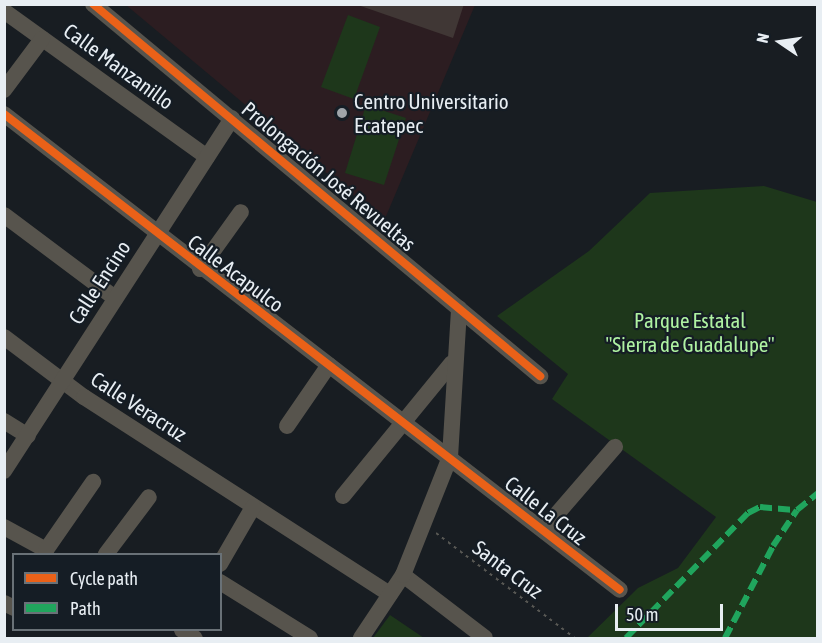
<!DOCTYPE html>
<html>
<head>
<meta charset="utf-8">
<style>
	body { margin:0 }
	#map { position:relative; width:822px; height:643px; overflow:hidden; background:#181d22; font-family:"Asap Condensed",sans-serif }
	div>[style] { position:absolute }
	.education>* { inset:0; background:#2c1d21 }
	.green>* { inset:0; background:#1e371b }
	.building>* { inset:0; background:#403735 }
	.path>* { height:2px; margin-top:-1px; transform-origin:0; background:repeating-linear-gradient(90deg,#585854 0 3px,transparent 0 7.5px) }
	.minor>* { height:16px; margin:-8px; padding:0 8px; transform-origin:8px; border-radius:8px; background:#57544d }
	.quiet>* { height:6px; margin-top:-3px; transform-origin:0; background:repeating-linear-gradient(90deg,#20a55d 0 12px,transparent 0 18px) }
	.cycleway>* { height:8px; margin:-4px; padding:0 4px; transform-origin:4px; border-radius:4px; background:#ea6118 }
	.dots>* { width:16px; height:16px; translate:-50% -50%; box-sizing:border-box; border:3px solid #151d25; border-radius:50% }
	span { translate:-50% -50%; white-space:nowrap; text-align:center; line-height:1.15; -webkit-text-stroke:4.5px #151d25; paint-order:stroke }
	.street-label { font-size:21px; color:#e8eef3 }
	.poi-label { font-size:21px; color:#e8eef3 }
	.left { translate:0 -50%; text-align:left }
	.park-label { font-size:21px; color:#aff2a2 }
	.frame { position:absolute; inset:0; border:6px solid #e8eef3; pointer-events:none }
	.legend { position:absolute; left:12px; top:553px; width:210px; height:78px; box-sizing:border-box; background:#151d25; border:2px solid #697177; margin:0; padding:8px 10px; list-style:none; font-size:18px; color:#e8eef3 }
	.legend li { display:flex; align-items:center; gap:12px; height:30px }
	.legend b { width:30px; border:2px solid #697177 }
	.north { position:absolute; left:750px; top:12px; width:60px; height:60px; -webkit-text-stroke:4px #151d25; paint-order:stroke; rotate:283deg; font-size:16px; font-weight:700; line-height:24px; text-align:center; color:#e8eef3 }
	.north::after { content:''; display:block; margin:auto; width:21px; height:27px; background:#e8eef3; clip-path:polygon(50% 0,100% 100%,50% 72%,0 100%) }
	.scale { position:absolute; left:615px; top:604px; width:108px; height:27px; box-sizing:border-box; border:3px solid #e8eef3; border-top:0; padding-left:8px; font-size:18px; line-height:21px; white-space:nowrap; color:#e8eef3; -webkit-text-stroke:4px #151d25; paint-order:stroke }
</style>
</head>
<body>
<div id="map">
	<div class="education">
		<div style="clip-path:polygon(126px 5px,475px 5px,384px 221px)"></div>
	</div>
	<div class="green">
		<div style="clip-path:polygon(348px 15px,380px 27px,354px 99px,321px 87px)"></div>
		<div style="clip-path:polygon(366px 105px,406px 118px,384px 185px,345px 173px)"></div>
		<div style="clip-path:polygon(764px 186px,817px 202px,817px 638px,587px 638px,638px 588px,678px 568px,716px 517px,552px 399px,568px 374px,497px 316px,589px 251px,650px 193px)"></div>
		<div style="clip-path:polygon(390px 615px,424px 638px,373px 638px)"></div>
	</div>
	<div class="building">
		<div style="clip-path:polygon(355px 4px,464px 4px,453px 38px)"></div>
	</div>
	<div class="path">
		<div style="left:436px;top:533px;width:174px;rotate:37.1deg"></div>
	</div>
	<div class="minor">
		<div style="left:93px;top:4px;width:582px;rotate:39.77deg"></div>
		<div style="left:4px;top:11px;width:250px;rotate:35.7deg"></div>
		<div style="left:4px;top:90px;width:64px;rotate:-53.3deg"></div>
		<div style="left:4px;top:114px;width:778px;rotate:37.69deg"></div>
		<div style="left:4px;top:215px;width:139px;rotate:36.8deg"></div>
		<div style="left:200px;top:269px;width:70px;rotate:-54.3deg"></div>
		<div style="left:4px;top:337px;width:100px;rotate:36.9deg"></div>
		<div style="left:84px;top:397px;width:364px;rotate:32.8deg"></div>
		<div style="left:4px;top:421px;width:28px;rotate:32deg"></div>
		<div style="left:287px;top:426px;width:74px;rotate:-55.5deg"></div>
		<div style="left:4px;top:471px;width:420px;rotate:-57.1deg"></div>
		<div style="left:343px;top:496px;width:172px;rotate:-50.7deg"></div>
		<div style="left:4px;top:527px;width:48px;rotate:28.7deg"></div>
		<div style="left:46px;top:550px;width:83px;rotate:-55.3deg"></div>
		<div style="left:543px;top:530px;width:110px;rotate:-49.1deg"></div>
		<div style="left:106px;top:554px;width:71px;rotate:-53deg"></div>
		<div style="left:220px;top:564px;width:66px;rotate:-59.9deg"></div>
		<div style="left:403px;top:575px;width:103px;rotate:37.5deg"></div>
		<div style="left:220px;top:582px;width:106px;rotate:31.9deg"></div>
		<div style="left:4px;top:603px;width:11px;rotate:27deg"></div>
		<div style="left:182px;top:630px;width:15px;rotate:32deg"></div>
		<div style="left:361px;top:638px;width:76px;rotate:-56.3deg"></div>
		<div style="left:403px;top:575px;width:127px;rotate:-68.3deg"></div>
		<div style="left:450px;top:457px;width:149px;rotate:-86.5deg"></div>
	</div>
	<div class="quiet">
		<div style="left:626px;top:638px;width:175px;rotate:-45.7deg"></div>
		<div style="left:748px;top:513px;width:13px;rotate:-27deg"></div>
		<div style="left:760px;top:507px;width:37px;rotate:5deg"></div>
		<div style="left:725px;top:638px;width:104px;rotate:-62.4deg"></div>
		<div style="left:773px;top:546px;width:43px;rotate:-56.3deg"></div>
		<div style="left:797px;top:510px;width:27px;rotate:-39deg"></div>
	</div>
	<div class="cycleway">
		<div style="left:93px;top:4px;width:582px;rotate:39.77deg"></div>
		<div style="left:4px;top:114px;width:778px;rotate:37.69deg"></div>
	</div>
	<div class="dots">
		<div style="left:342px;top:113px;background:#9fa5aa"></div>
	</div>
	<div class="street-label">
		<span style="left:119px;top:66px;rotate:36deg">Calle Manzanillo</span>
		<span style="left:329px;top:176px;rotate:40deg">Prolongación José Revueltas</span>
		<span style="left:236px;top:273px;rotate:37deg">Calle Acapulco</span>
		<span style="left:99px;top:282px;rotate:-57deg">Calle Encino</span>
		<span style="left:139px;top:406px;rotate:33deg">Calle Veracruz</span>
		<span style="left:546px;top:510px;rotate:38deg">Calle La Cruz</span>
		<span style="left:508px;top:569px;rotate:37deg">Santa Cruz</span>
	</div>
	<div class="poi-label">
		<span class="left" style="left:354px;top:113px">Centro Universitario<br>Ecatepec</span>
	</div>
	<div class="park-label">
		<span style="left:690px;top:332px">Parque Estatal<br>"Sierra de Guadalupe"</span>
	</div>
	<div class="frame"></div>
	<ul class="legend">
	<li><b style="height:8px;background:#ea6118"></b>Cycle path</li>
	<li><b style="height:8px;background:#20a55d"></b>Path</li>
	</ul>
	<div class="north">N</div>
	<div class="scale">50 m</div>
</div>
</body>
</html>
